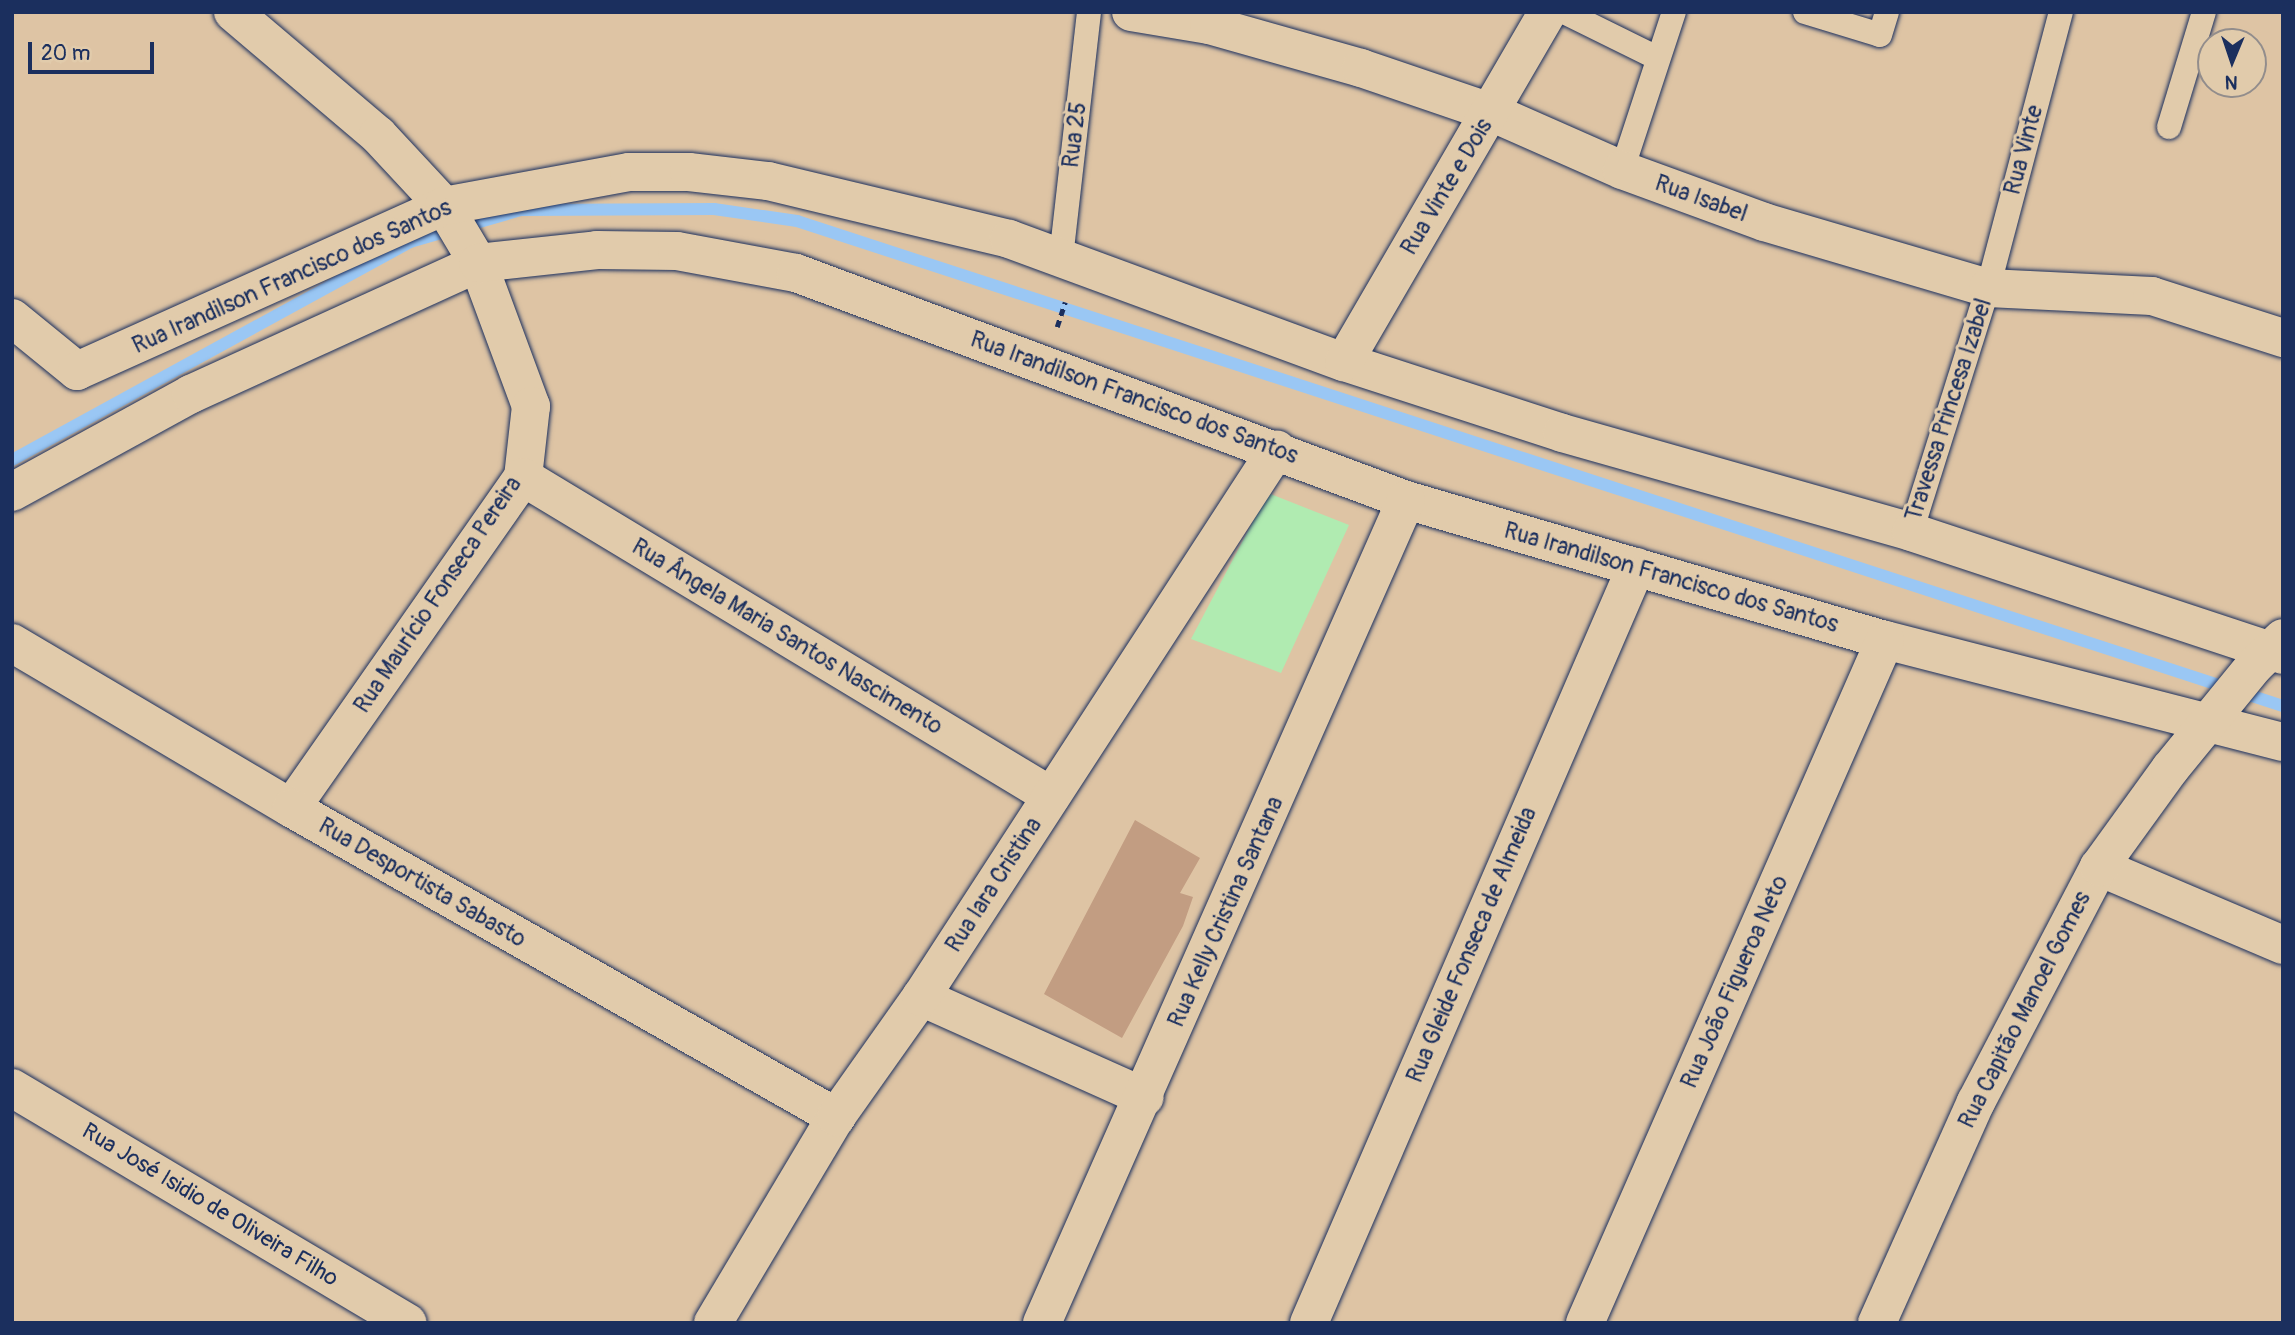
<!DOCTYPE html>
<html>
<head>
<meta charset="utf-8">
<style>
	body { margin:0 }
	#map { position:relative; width:2295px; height:1335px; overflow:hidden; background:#dec4a4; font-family:Pangolin,sans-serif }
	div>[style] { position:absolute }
	.green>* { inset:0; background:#b0ebb1 }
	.stream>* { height:12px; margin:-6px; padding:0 6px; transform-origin:6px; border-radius:6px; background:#9ac7f4 }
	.building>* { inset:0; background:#c29d82 }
	.path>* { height:4.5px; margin-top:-2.25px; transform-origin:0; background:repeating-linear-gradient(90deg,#1b2f5e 0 7px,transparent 0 12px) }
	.roads { filter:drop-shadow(0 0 2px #1b2f5e) drop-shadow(0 0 2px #1b2f5e) }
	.service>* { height:24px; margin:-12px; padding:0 12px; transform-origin:12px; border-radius:12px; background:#e1cbab }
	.minor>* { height:38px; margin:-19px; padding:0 19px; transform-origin:19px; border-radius:19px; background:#e1cbab }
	span { translate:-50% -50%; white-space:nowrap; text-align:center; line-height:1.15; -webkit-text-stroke:6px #e1cbab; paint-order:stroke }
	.street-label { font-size:23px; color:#1b2f5e }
	.frame { position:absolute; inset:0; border:14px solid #1b2f5e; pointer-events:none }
	.north { position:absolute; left:2197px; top:28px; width:70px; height:70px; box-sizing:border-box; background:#e1cbab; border:2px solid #928d8c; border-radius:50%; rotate:182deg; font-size:19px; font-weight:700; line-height:28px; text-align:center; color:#1b2f5e }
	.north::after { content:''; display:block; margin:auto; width:24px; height:32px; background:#1b2f5e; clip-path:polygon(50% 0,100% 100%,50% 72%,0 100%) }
	.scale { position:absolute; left:28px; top:42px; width:126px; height:32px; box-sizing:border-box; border:4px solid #1b2f5e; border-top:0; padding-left:9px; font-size:21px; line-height:24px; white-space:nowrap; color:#1b2f5e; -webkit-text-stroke:5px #e1cbab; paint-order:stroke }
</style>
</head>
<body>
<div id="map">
	<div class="green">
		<div style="clip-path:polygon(1268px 493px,1349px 525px,1281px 673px,1191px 639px)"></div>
	</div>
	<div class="stream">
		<div style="left:12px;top:460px;width:454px;rotate:-28.7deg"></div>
		<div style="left:410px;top:242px;width:116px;rotate:-16.1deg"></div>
		<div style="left:521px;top:210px;width:193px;rotate:-0.3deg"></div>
		<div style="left:714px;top:209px;width:84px;rotate:8.2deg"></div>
		<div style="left:797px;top:221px;width:1563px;rotate:18.08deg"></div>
	</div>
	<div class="building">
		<div style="clip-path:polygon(1135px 820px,1200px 858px,1180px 893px,1193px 897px,1183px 926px,1122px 1038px,1044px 994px)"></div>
	</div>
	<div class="path">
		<div style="left:1057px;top:327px;width:26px;rotate:-72deg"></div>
	</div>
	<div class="roads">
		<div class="service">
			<div style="left:1564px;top:12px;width:104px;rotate:26.3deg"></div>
			<div style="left:1805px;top:12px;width:78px;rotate:17deg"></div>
			<div style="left:1880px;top:35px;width:24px;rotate:-73deg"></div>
			<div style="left:2169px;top:127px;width:120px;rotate:-73.1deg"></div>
			<div style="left:1622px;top:170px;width:166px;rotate:-71.8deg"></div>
			<div style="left:1061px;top:258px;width:248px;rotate:-83.5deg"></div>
			<div style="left:1911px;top:532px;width:256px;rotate:-72.5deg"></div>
			<div style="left:1988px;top:288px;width:285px;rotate:-75.2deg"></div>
		</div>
		<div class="minor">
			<div style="left:233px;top:12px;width:190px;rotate:40.3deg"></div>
			<div style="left:378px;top:135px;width:97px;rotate:47.1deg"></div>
			<div style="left:444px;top:206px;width:66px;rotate:59.2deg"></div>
			<div style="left:478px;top:263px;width:153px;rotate:69.7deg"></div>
			<div style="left:531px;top:406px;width:71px;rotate:96.4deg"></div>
			<div style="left:523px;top:477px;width:404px;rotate:125deg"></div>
			<div style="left:1131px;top:12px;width:79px;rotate:9.5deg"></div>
			<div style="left:1209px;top:25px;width:158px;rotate:15.8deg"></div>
			<div style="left:1361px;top:68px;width:139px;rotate:18.8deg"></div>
			<div style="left:1493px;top:113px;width:141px;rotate:23.8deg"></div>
			<div style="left:1622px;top:170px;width:151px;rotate:20.1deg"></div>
			<div style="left:1764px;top:222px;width:234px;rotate:16.4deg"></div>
			<div style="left:1988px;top:288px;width:164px;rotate:2.8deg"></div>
			<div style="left:2152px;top:296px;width:138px;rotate:17.8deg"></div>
			<div style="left:12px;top:318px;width:84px;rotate:39.2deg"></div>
			<div style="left:77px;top:371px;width:402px;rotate:-24.2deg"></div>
			<div style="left:444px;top:206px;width:188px;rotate:-10.4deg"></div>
			<div style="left:629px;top:172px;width:60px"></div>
			<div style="left:689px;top:172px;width:80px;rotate:6.5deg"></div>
			<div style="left:768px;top:181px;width:248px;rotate:13.5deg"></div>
			<div style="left:1009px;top:239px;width:357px;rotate:20.2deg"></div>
			<div style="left:1344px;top:362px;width:229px;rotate:18deg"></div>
			<div style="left:1562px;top:433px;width:363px;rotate:15.8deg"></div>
			<div style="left:1911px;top:532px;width:392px;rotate:18.3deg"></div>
			<div style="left:1344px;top:362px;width:405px;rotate:-59.8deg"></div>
			<div style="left:523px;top:477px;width:617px;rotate:31.14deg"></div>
			<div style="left:12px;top:492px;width:204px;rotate:-28.7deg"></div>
			<div style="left:191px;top:394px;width:315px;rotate:-24.5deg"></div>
			<div style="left:478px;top:263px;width:120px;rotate:-6.2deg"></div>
			<div style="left:597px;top:250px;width:80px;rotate:0.7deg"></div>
			<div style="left:677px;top:251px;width:121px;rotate:10.5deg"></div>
			<div style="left:796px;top:273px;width:651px;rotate:20.41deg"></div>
			<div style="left:1406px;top:500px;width:499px;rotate:16.3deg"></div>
			<div style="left:1885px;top:640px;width:411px;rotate:14.4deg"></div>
			<div style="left:12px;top:643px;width:324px;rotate:30.6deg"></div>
			<div style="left:291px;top:808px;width:627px;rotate:29.55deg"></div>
			<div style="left:2099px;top:867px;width:200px;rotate:23deg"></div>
			<div style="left:921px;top:997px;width:245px;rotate:24.1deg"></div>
			<div style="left:12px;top:1088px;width:460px;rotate:30.7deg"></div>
			<div style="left:713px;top:1323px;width:240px;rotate:-59.2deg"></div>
			<div style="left:836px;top:1117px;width:147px;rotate:-54.7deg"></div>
			<div style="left:921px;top:997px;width:653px;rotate:-56.99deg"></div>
			<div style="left:1042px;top:1323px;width:900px;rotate:-66.14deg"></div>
			<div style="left:1309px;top:1323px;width:824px;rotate:-66.61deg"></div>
			<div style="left:1585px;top:1323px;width:746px;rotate:-66.29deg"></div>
			<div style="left:1877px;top:1323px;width:242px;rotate:-65.9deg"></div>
			<div style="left:1976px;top:1102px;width:265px;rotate:-62.4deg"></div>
			<div style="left:2099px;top:867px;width:121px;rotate:-54.1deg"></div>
			<div style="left:2170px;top:769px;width:133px;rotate:-50.8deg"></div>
			<div style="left:2254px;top:666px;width:40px;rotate:-44deg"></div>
		</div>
	</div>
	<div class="street-label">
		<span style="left:1075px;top:135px;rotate:-83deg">Rua 25</span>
		<span style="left:2024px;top:150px;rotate:-75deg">Rua Vinte</span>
		<span style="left:1447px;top:187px;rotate:-59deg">Rua Vinte e Dois</span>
		<span style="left:1701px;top:199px;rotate:20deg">Rua Isabel</span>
		<span style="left:292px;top:277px;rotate:-24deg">Rua Irandilson Francisco dos Santos</span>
		<span style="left:1134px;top:398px;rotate:20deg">Rua Irandilson Francisco dos Santos</span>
		<span style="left:1949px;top:410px;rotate:-72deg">Travessa Princesa Izabel</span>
		<span style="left:1671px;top:578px;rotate:16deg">Rua Irandilson Francisco dos Santos</span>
		<span style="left:438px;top:595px;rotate:-56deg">Rua Maurício Fonseca Pereira</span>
		<span style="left:787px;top:637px;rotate:31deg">Rua Ângela Maria Santos Nascimento</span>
		<span style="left:422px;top:883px;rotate:30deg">Rua Desportista Sabasto</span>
		<span style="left:994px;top:885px;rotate:-57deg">Rua Iara Cristina</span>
		<span style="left:1226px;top:912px;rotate:-66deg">Rua Kelly Cristina Santana</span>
		<span style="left:1472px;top:945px;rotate:-67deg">Rua Gleide Fonseca de Almeida</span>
		<span style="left:1735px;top:982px;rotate:-66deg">Rua João Figueroa Neto</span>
		<span style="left:2025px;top:1010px;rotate:-63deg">Rua Capitão Manoel Gomes</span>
		<span style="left:210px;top:1205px;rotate:31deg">Rua José Isidio de Oliveira Filho</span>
	</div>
	<div class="frame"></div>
	<div class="north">N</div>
	<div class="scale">20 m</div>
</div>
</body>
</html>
